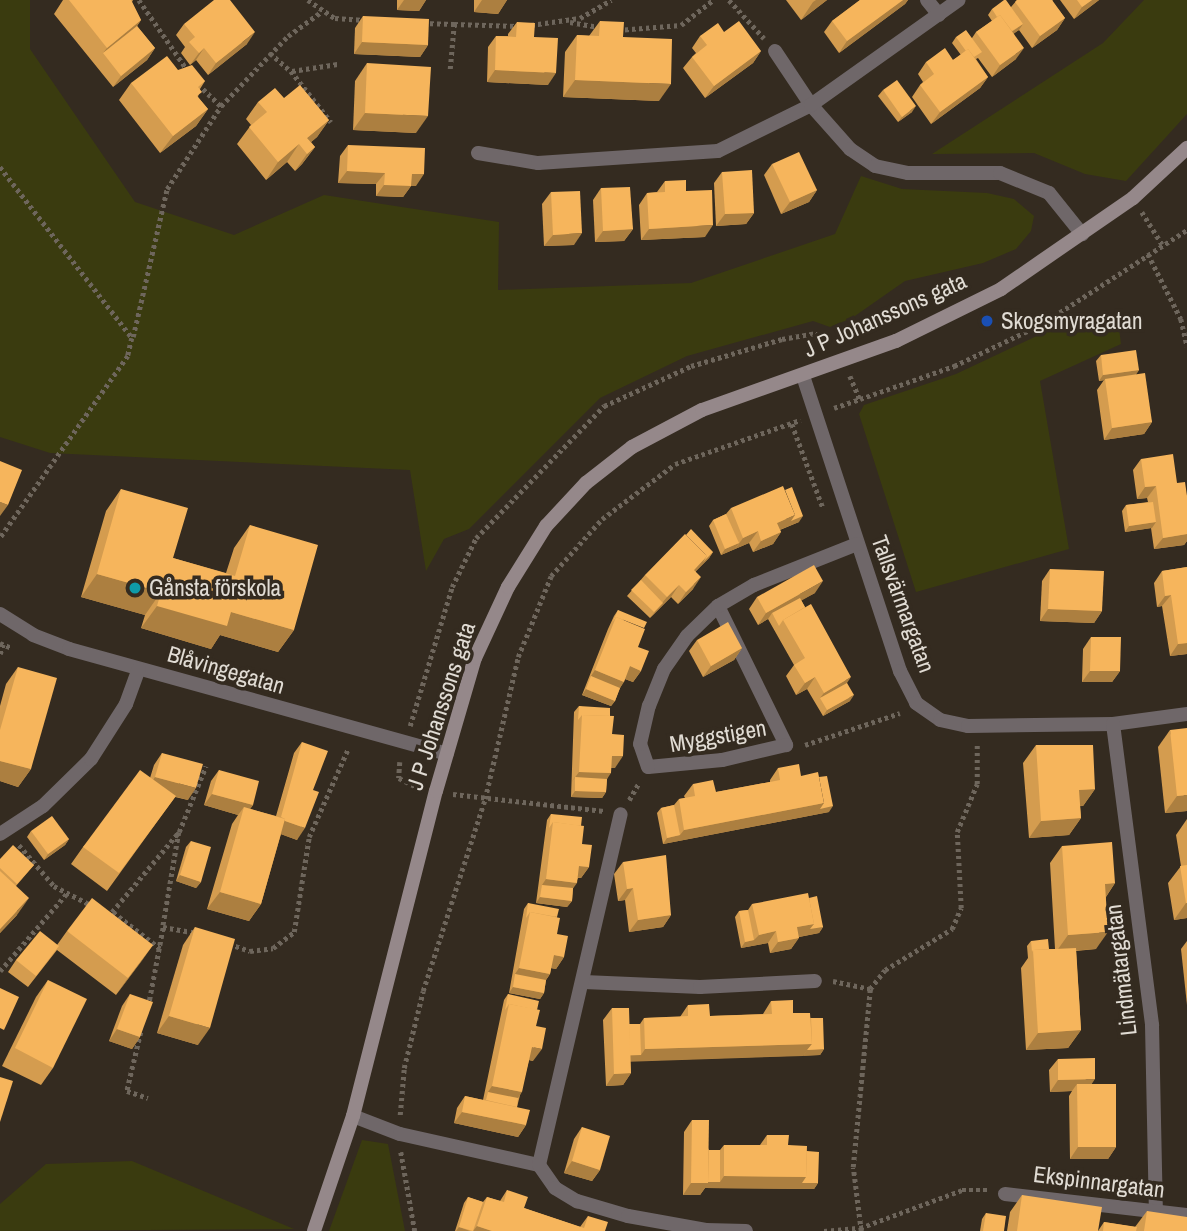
<!DOCTYPE html>
<html>
<head>
<meta charset="utf-8">
<style>
	body { margin:0 }
	#map { position:relative; width:1187px; height:1231px; overflow:hidden; background:#342b20; font-family:"Archivo Narrow",sans-serif }
	div>[style] { position:absolute }
	.green>* { inset:0; background:#3a3b0f }
	.path>* { height:4.5px; margin-top:-2.25px; transform-origin:0; background:repeating-linear-gradient(90deg,#6e665c 0 3.5px,transparent 0 7px) }
	.lane>* { height:14px; margin:-7px; padding:0 7px; transform-origin:7px; border-radius:7px; background:#6f6769 }
	.street>* { height:14px; margin:-7px; padding:0 7px; transform-origin:7px; border-radius:7px; background:#6f6769 }
	.secondary>* { height:14px; margin:-7px; padding:0 7px; transform-origin:7px; border-radius:7px; background:#95888a }
	.wall>* { inset:0; background:#d49c4f }
	.shaded-wall>* { inset:0; background:#ac7f40 }
	.building>* { inset:0; background:#f6b55c }
	.dots>* { width:19px; height:19px; translate:-50% -50%; box-sizing:border-box; border:4px solid #342b20; border-radius:50% }
	span { translate:-50% -50%; white-space:nowrap; text-align:center; line-height:1.15; -webkit-text-stroke:7px #342b20; paint-order:stroke }
	.street-label { font-size:23px; color:#e1dcd4 }
	.poi-label { font-size:23px; color:#e1dcd4 }
	.left { translate:0 -50%; text-align:left }
</style>
</head>
<body>
<div id="map">
	<div class="green">
		<div style="clip-path:polygon(0 0,30px 0,30px 49px,135px 202px,234px 235px,324px 195px,499px 222px,498px 290px,691px 283px,835px 234px,861px 176px,902px 189px,987px 193px,1014px 199px,1034px 216px,1031px 231px,1016px 249px,983px 263px,905px 281px,852px 318px,830px 327px,813px 321px,687px 356px,600px 398px,469px 529px,444px 539px,426px 571px,410px 470px,50px 453px,0 437px)"></div>
		<div style="clip-path:polygon(1144px 0,1187px 0,1187px 114px,1126px 181px,1085px 174px,1034px 153px,932px 154px,1103px 43px)"></div>
		<div style="clip-path:polygon(1073px 319px,1100px 320px,1119px 328px,1121px 344px,1040px 381px,1069px 549px,916px 592px,859px 414px,864px 405px,956px 374px)"></div>
		<div style="clip-path:polygon(362px 1140px,388px 1144px,405px 1231px,329px 1231px)"></div>
		<div style="clip-path:polygon(132px 1161px,294px 1229px,0 1231px,0 1204px,46px 1164px)"></div>
	</div>
	<div class="path">
		<div style="left:139px;top:0;width:86px;rotate:55.4deg"></div>
		<div style="left:308px;top:0;width:32px;rotate:34deg"></div>
		<div style="left:335px;top:18px;width:30px;rotate:4deg"></div>
		<div style="left:729px;top:0;width:52px;rotate:47.4deg"></div>
		<div style="left:570px;top:22px;width:29px;rotate:10deg"></div>
		<div style="left:423px;top:23px;width:31px;rotate:2deg"></div>
		<div style="left:531px;top:25px;width:49px;rotate:-8.1deg"></div>
		<div style="left:580px;top:18px;width:36px;rotate:-30deg"></div>
		<div style="left:618px;top:30px;width:63px;rotate:-4.5deg"></div>
		<div style="left:681px;top:25px;width:41px;rotate:-38deg"></div>
		<div style="left:270px;top:53px;width:28px;rotate:41deg"></div>
		<div style="left:291px;top:71px;width:65px;rotate:51.9deg"></div>
		<div style="left:450px;top:69px;width:45px;rotate:-84.9deg"></div>
		<div style="left:454px;top:24px;width:65px;rotate:1.8deg"></div>
		<div style="left:292px;top:71px;width:46px;rotate:-8.8deg"></div>
		<div style="left:198px;top:84px;width:32px;rotate:44deg"></div>
		<div style="left:221px;top:106px;width:97px;rotate:-46.3deg"></div>
		<div style="left:288px;top:36px;width:41px;rotate:-36deg"></div>
		<div style="left:0;top:167px;width:216px;rotate:52.3deg"></div>
		<div style="left:132px;top:338px;width:18px;rotate:103deg"></div>
		<div style="left:128px;top:356px;width:223px;rotate:125.1deg"></div>
		<div style="left:1142px;top:212px;width:38px;rotate:58deg"></div>
		<div style="left:1148px;top:254px;width:73px;rotate:63.1deg"></div>
		<div style="left:1181px;top:319px;width:28px;rotate:77deg"></div>
		<div style="left:133px;top:337px;width:152px;rotate:-77.1deg"></div>
		<div style="left:167px;top:189px;width:99px;rotate:-57deg"></div>
		<div style="left:850px;top:376px;width:25px;rotate:67deg"></div>
		<div style="left:860px;top:399px;width:100px;rotate:-19.3deg"></div>
		<div style="left:954px;top:366px;width:98px;rotate:-25.5deg"></div>
		<div style="left:1042px;top:324px;width:173px;rotate:-33deg"></div>
		<div style="left:834px;top:408px;width:28px;rotate:-19deg"></div>
		<div style="left:792px;top:424px;width:90px;rotate:69.7deg"></div>
		<div style="left:0;top:643px;width:13px;rotate:23deg"></div>
		<div style="left:0;top:654px;width:10px;rotate:-73deg"></div>
		<div style="left:410px;top:726px;width:145px;rotate:-73.2deg"></div>
		<div style="left:452px;top:587px;width:55px;rotate:-63.9deg"></div>
		<div style="left:476px;top:538px;width:184px;rotate:-45.9deg"></div>
		<div style="left:604px;top:406px;width:96px;rotate:-24.7deg"></div>
		<div style="left:691px;top:366px;width:95px;rotate:-16.5deg"></div>
		<div style="left:782px;top:339px;width:34px;rotate:-10deg"></div>
		<div style="left:815px;top:333px;width:17px;rotate:45deg"></div>
		<div style="left:805px;top:745px;width:100px;rotate:-18.6deg"></div>
		<div style="left:400px;top:762px;width:16px;rotate:94deg"></div>
		<div style="left:399px;top:778px;width:20px;rotate:27deg"></div>
		<div style="left:453px;top:794px;width:152px;rotate:6.4deg"></div>
		<div style="left:629px;top:800px;width:20px;rotate:-60deg"></div>
		<div style="left:179px;top:832px;width:71px;rotate:-67.8deg"></div>
		<div style="left:19px;top:845px;width:54px;rotate:49.5deg"></div>
		<div style="left:54px;top:886px;width:42px;rotate:27.2deg"></div>
		<div style="left:229px;top:944px;width:22px;rotate:18deg"></div>
		<div style="left:250px;top:951px;width:23px;rotate:-7deg"></div>
		<div style="left:273px;top:948px;width:26px;rotate:-37deg"></div>
		<div style="left:294px;top:932px;width:96px;rotate:-81deg"></div>
		<div style="left:309px;top:837px;width:96px;rotate:-66.1deg"></div>
		<div style="left:160px;top:949px;width:61px;rotate:-142.4deg"></div>
		<div style="left:112px;top:912px;width:104px;rotate:-50.1deg"></div>
		<div style="left:179px;top:832px;width:96px;rotate:99.6deg"></div>
		<div style="left:0;top:971px;width:103px;rotate:-49.3deg"></div>
		<div style="left:833px;top:981px;width:38px;rotate:12deg"></div>
		<div style="left:148px;top:1007px;width:81px;rotate:-79.4deg"></div>
		<div style="left:163px;top:927px;width:36px;rotate:10deg"></div>
		<div style="left:141px;top:1032px;width:61px;rotate:103.3deg"></div>
		<div style="left:127px;top:1091px;width:22px;rotate:18deg"></div>
		<div style="left:400px;top:1115px;width:47px;rotate:-85.1deg"></div>
		<div style="left:404px;top:1068px;width:79px;rotate:-76.1deg"></div>
		<div style="left:423px;top:991px;width:202px;rotate:-72.1deg"></div>
		<div style="left:485px;top:799px;width:146px;rotate:-76.9deg"></div>
		<div style="left:518px;top:657px;width:87px;rotate:-67.8deg"></div>
		<div style="left:551px;top:576px;width:76px;rotate:-48.2deg"></div>
		<div style="left:602px;top:519px;width:91px;rotate:-37deg"></div>
		<div style="left:675px;top:464px;width:133px;rotate:-19.4deg"></div>
		<div style="left:401px;top:1152px;width:80px;rotate:80deg"></div>
		<div style="left:824px;top:1231px;width:36px;rotate:-5deg"></div>
		<div style="left:860px;top:1228px;width:109px;rotate:-20.4deg"></div>
		<div style="left:962px;top:1190px;width:25px"></div>
		<div style="left:861px;top:1231px;width:64px;rotate:-97.1deg"></div>
		<div style="left:853px;top:1167px;width:179px;rotate:-84.5deg"></div>
		<div style="left:870px;top:989px;width:24px;rotate:-52deg"></div>
		<div style="left:885px;top:970px;width:79px;rotate:-31.5deg"></div>
		<div style="left:952px;top:929px;width:23px;rotate:-67deg"></div>
		<div style="left:961px;top:908px;width:76px;rotate:-93deg"></div>
		<div style="left:957px;top:832px;width:52px;rotate:-67.4deg"></div>
		<div style="left:977px;top:784px;width:39px;rotate:-90deg"></div>
	</div>
	<div class="lane">
		<div style="left:927px;top:0;width:19px;rotate:51deg"></div>
		<div style="left:775px;top:51px;width:65px;rotate:56.3deg"></div>
	</div>
	<div class="street">
		<div style="left:811px;top:105px;width:59px;rotate:48.4deg"></div>
		<div style="left:850px;top:149px;width:30px;rotate:34deg"></div>
		<div style="left:875px;top:166px;width:34px;rotate:12deg"></div>
		<div style="left:908px;top:173px;width:92px"></div>
		<div style="left:1000px;top:173px;width:53px;rotate:22.2deg"></div>
		<div style="left:1049px;top:193px;width:53px;rotate:51.2deg"></div>
		<div style="left:478px;top:153px;width:61px;rotate:9.5deg"></div>
		<div style="left:538px;top:163px;width:180px;rotate:-3.8deg"></div>
		<div style="left:718px;top:151px;width:104px;rotate:-26.3deg"></div>
		<div style="left:811px;top:105px;width:181px;rotate:-35.4deg"></div>
		<div style="left:803px;top:376px;width:311px;rotate:71.8deg"></div>
		<div style="left:900px;top:671px;width:36px;rotate:63deg"></div>
		<div style="left:916px;top:703px;width:29px;rotate:35deg"></div>
		<div style="left:940px;top:720px;width:29px;rotate:12deg"></div>
		<div style="left:968px;top:726px;width:145px;rotate:-0.8deg"></div>
		<div style="left:1113px;top:724px;width:75px;rotate:-7.7deg"></div>
		<div style="left:718px;top:606px;width:155px;rotate:63.9deg"></div>
		<div style="left:786px;top:745px;width:66px;rotate:166.8deg"></div>
		<div style="left:722px;top:760px;width:74px;rotate:174.6deg"></div>
		<div style="left:648px;top:767px;width:24px;rotate:-109deg"></div>
		<div style="left:640px;top:744px;width:39px;rotate:-77deg"></div>
		<div style="left:649px;top:706px;width:40px;rotate:-68deg"></div>
		<div style="left:664px;top:669px;width:40px;rotate:-55.1deg"></div>
		<div style="left:687px;top:636px;width:43px;rotate:-44.1deg"></div>
		<div style="left:718px;top:606px;width:42px;rotate:-30.3deg"></div>
		<div style="left:754px;top:585px;width:111px;rotate:-21.7deg"></div>
		<div style="left:0;top:614px;width:39px;rotate:32deg"></div>
		<div style="left:33px;top:635px;width:39px;rotate:21deg"></div>
		<div style="left:69px;top:649px;width:392px;rotate:15.5deg"></div>
		<div style="left:1113px;top:724px;width:304px;rotate:82.6deg"></div>
		<div style="left:1152px;top:1025px;width:186px;rotate:88.8deg"></div>
		<div style="left:0;top:834px;width:51px;rotate:-33.1deg"></div>
		<div style="left:43px;top:806px;width:67px;rotate:-44.4deg"></div>
		<div style="left:91px;top:759px;width:65px;rotate:-57.5deg"></div>
		<div style="left:126px;top:704px;width:37px;rotate:-70deg"></div>
		<div style="left:584px;top:982px;width:116px;rotate:2.5deg"></div>
		<div style="left:700px;top:987px;width:115px;rotate:-3deg"></div>
		<div style="left:353px;top:1116px;width:50px;rotate:21deg"></div>
		<div style="left:400px;top:1134px;width:142px;rotate:12.6deg"></div>
		<div style="left:539px;top:1165px;width:360px;rotate:-76.9deg"></div>
		<div style="left:539px;top:1165px;width:28px;rotate:55deg"></div>
		<div style="left:555px;top:1188px;width:26px;rotate:31deg"></div>
		<div style="left:577px;top:1201px;width:53px;rotate:16.4deg"></div>
		<div style="left:628px;top:1216px;width:79px;rotate:10.2deg"></div>
		<div style="left:706px;top:1230px;width:40px;rotate:1.4deg"></div>
		<div style="left:1005px;top:1194px;width:183px;rotate:6.6deg"></div>
	</div>
	<div class="secondary">
		<div style="left:314px;top:1231px;width:121px;rotate:-71.3deg"></div>
		<div style="left:353px;top:1116px;width:335px;rotate:-75.7deg"></div>
		<div style="left:436px;top:791px;width:139px;rotate:-73.7deg"></div>
		<div style="left:475px;top:658px;width:78px;rotate:-65.1deg"></div>
		<div style="left:508px;top:587px;width:72px;rotate:-58.1deg"></div>
		<div style="left:546px;top:526px;width:59px;rotate:-47.1deg"></div>
		<div style="left:586px;top:483px;width:58px;rotate:-38deg"></div>
		<div style="left:632px;top:447px;width:79px;rotate:-27.9deg"></div>
		<div style="left:702px;top:410px;width:206px;rotate:-19.6deg"></div>
		<div style="left:896px;top:341px;width:117px;rotate:-26.3deg"></div>
		<div style="left:1001px;top:289px;width:160px;rotate:-34.6deg"></div>
		<div style="left:1133px;top:198px;width:74px;rotate:-42.8deg"></div>
	</div>
	<div class="wall">
		<div style="clip-path:polygon(63px 0,133px 0,132px 2px,141px 20px,137px 26px,155px 48px,147px 60px,113px 87px,54px 14px)"></div>
		<div style="clip-path:polygon(397px 0,426px 0,419px 11px,397px 10px)"></div>
		<div style="clip-path:polygon(474px 0,507px 0,498px 14px,474px 12px)"></div>
		<div style="clip-path:polygon(786px 0,827px 0,801px 20px)"></div>
		<div style="clip-path:polygon(860px 0,908px 0,905px 4px,839px 53px,824px 32px,832px 21px)"></div>
		<div style="clip-path:polygon(1017px 0,1053px 0,1052px 1px,1065px 18px,1057px 30px,1032px 48px,1019px 30px,1014px 33px,1016px 59px,992px 77px,978px 58px,976px 59px,988px 77px,980px 88px,931px 124px,912px 97px,920px 85px,923px 82px,918px 74px,926px 62px,953px 60px,961px 55px,952px 43px,956px 37px,972px 38px,976px 32px,992px 21px,988px 15px,992px 9px,1011px 7px)"></div>
		<div style="clip-path:polygon(1060px 0,1099px 0,1074px 19px)"></div>
		<div style="clip-path:polygon(363px 16px,428px 45px,420px 57px,354px 54px,355px 28px)"></div>
		<div style="clip-path:polygon(600px 21px,623px 37px,659px 101px,563px 97px,565px 52px,577px 35px,589px 36px)"></div>
		<div style="clip-path:polygon(517px 22px,534px 37px,548px 85px,487px 82px,488px 47px,496px 36px,508px 36px,508px 34px)"></div>
		<div style="clip-path:polygon(184px 24px,247px 44px,208px 75px,196px 60px,190px 65px,181px 53px,185px 47px,176px 35px)"></div>
		<div style="clip-path:polygon(724px 32px,761px 51px,753px 63px,705px 98px,683px 68px,692px 57px,696px 53px,692px 48px,700px 36px)"></div>
		<div style="clip-path:polygon(367px 63px,416px 133px,353px 130px,355px 81px)"></div>
		<div style="clip-path:polygon(178px 70px,205px 81px,200px 89px,198px 97px,208px 109px,196px 126px,160px 153px,119px 100px,131px 83px)"></div>
		<div style="clip-path:polygon(883px 90px,912px 112px,898px 122px,878px 96px)"></div>
		<div style="clip-path:polygon(284px 98px,329px 120px,317px 137px,311px 142px,315px 147px,302px 164px,295px 171px,287px 162px,266px 180px,237px 144px,251px 125px,246px 119px,258px 102px)"></div>
		<div style="clip-path:polygon(348px 145px,416px 186px,411px 186px,403px 197px,376px 196px,376px 184px,338px 183px,340px 156px)"></div>
		<div style="clip-path:polygon(772px 164px,817px 190px,809px 202px,781px 214px,764px 175px)"></div>
		<div style="clip-path:polygon(722px 172px,754px 213px,746px 224px,716px 226px,714px 183px)"></div>
		<div style="clip-path:polygon(665px 181px,705px 237px,641px 240px,639px 205px,647px 193px,657px 192px)"></div>
		<div style="clip-path:polygon(601px 188px,633px 229px,624px 241px,595px 242px,593px 200px)"></div>
		<div style="clip-path:polygon(551px 192px,574px 245px,544px 246px,542px 204px)"></div>
		<div style="clip-path:polygon(1101px 355px,1139px 370px,1136px 374px,1152px 422px,1144px 434px,1104px 440px,1097px 390px,1104px 380px,1099px 381px,1096px 361px)"></div>
		<div style="clip-path:polygon(1141px 459px,1177px 483px,1187px 496px,1187px 541px,1184px 545px,1154px 549px,1151px 528px,1125px 532px,1122px 511px,1126px 505px,1148px 502px,1147px 498px,1137px 499px,1133px 470px)"></div>
		<div style="clip-path:polygon(121px 489px,173px 558px,226px 573px,234px 548px,250px 525px,294px 630px,278px 652px,220px 635px,211px 649px,141px 628px,145px 615px,81px 597px,106px 511px)"></div>
		<div style="clip-path:polygon(731px 508px,799px 522px,780px 530px,781px 532px,773px 544px,753px 552px,749px 543px,721px 555px,709px 526px,713px 520px,726px 514px)"></div>
		<div style="clip-path:polygon(713px 552px,709px 558px,696px 571px,693px 589px,678px 604px,671px 597px,650px 618px,627px 596px,645px 575px)"></div>
		<div style="clip-path:polygon(1187px 567px,1187px 654px,1170px 656px,1162px 606px,1157px 607px,1154px 583px,1162px 571px)"></div>
		<div style="clip-path:polygon(1050px 569px,1102px 611px,1094px 623px,1040px 621px,1042px 581px)"></div>
		<div style="clip-path:polygon(815px 593px,801px 600px,847px 683px,850px 701px,823px 716px,807px 689px,796px 695px,786px 676px,794px 665px,768px 619px,758px 625px,749px 609px,757px 597px)"></div>
		<div style="clip-path:polygon(618px 610px,638px 647px,641px 671px,633px 682px,625px 679px,620px 688px,615px 701px,611px 706px,582px 695px,608px 629px,614px 616px)"></div>
		<div style="clip-path:polygon(1091px 637px,1120px 671px,1112px 682px,1082px 682px,1083px 649px)"></div>
		<div style="clip-path:polygon(697px 640px,742px 648px,734px 660px,703px 677px,689px 651px)"></div>
		<div style="clip-path:polygon(18px 667px,31px 769px,18px 787px,0 781px,0 706px,6px 684px)"></div>
		<div style="clip-path:polygon(579px 706px,610px 716px,612px 734px,615px 768px,611px 768px,607px 779px,606px 792px,602px 798px,571px 797px,574px 712px)"></div>
		<div style="clip-path:polygon(1170px 730px,1187px 811px,1165px 813px,1158px 747px)"></div>
		<div style="clip-path:polygon(302px 742px,313px 790px,297px 840px,281px 834px,261px 904px,249px 921px,207px 909px,232px 824px,238px 815px,204px 805px,211px 781px,219px 770px,253px 805px,250px 809px,276px 816px,294px 753px)"></div>
		<div style="clip-path:polygon(1036px 745px,1095px 789px,1083px 806px,1080px 806px,1081px 818px,1069px 835px,1029px 838px,1023px 763px)"></div>
		<div style="clip-path:polygon(162px 753px,188px 800px,175px 797px,107px 891px,71px 864px,83px 847px,150px 778px,154px 765px)"></div>
		<div style="clip-path:polygon(778px 768px,801px 776px,829px 812px,663px 844px,657px 813px,661px 808px,674px 805px,679px 799px,685px 798px,684px 796px,693px 784px,716px 792px,770px 782px,770px 780px)"></div>
		<div style="clip-path:polygon(551px 814px,581px 826px,582px 844px,589px 867px,581px 878px,578px 878px,573px 888px,572px 901px,567px 907px,536px 903px,547px 820px)"></div>
		<div style="clip-path:polygon(1187px 819px,1187px 918px,1174px 920px,1168px 883px,1181px 866px,1176px 835px)"></div>
		<div style="clip-path:polygon(31px 831px,69px 839px,65px 845px,44px 860px,27px 837px)"></div>
		<div style="clip-path:polygon(191px 841px,201px 882px,196px 888px,176px 881px,186px 847px)"></div>
		<div style="clip-path:polygon(1062px 846px,1115px 883px,1106px 897px,1096px 949px,1076px 951px,1081px 1030px,1068px 1048px,1026px 1050px,1021px 968px,1028px 958px,1027px 946px,1031px 941px,1049px 949px,1055px 949px,1050px 863px)"></div>
		<div style="clip-path:polygon(0 859px,34px 865px,16px 886px,17px 915px,0 933px)"></div>
		<div style="clip-path:polygon(623px 862px,671px 915px,663px 927px,629px 932px,625px 900px,618px 901px,614px 874px)"></div>
		<div style="clip-path:polygon(809px 898px,823px 927px,819px 933px,799px 937px,791px 949px,770px 953px,768px 943px,741px 948px,735px 917px,739px 911px,748px 910px,752px 904px)"></div>
		<div style="clip-path:polygon(528px 903px,557px 917px,557px 934px,564px 957px,556px 969px,551px 968px,550px 974px,546px 980px,544px 993px,540px 999px,509px 993px,524px 909px)"></div>
		<div style="clip-path:polygon(195px 927px,198px 1045px,157px 1033px,183px 945px)"></div>
		<div style="clip-path:polygon(67px 931px,153px 945px,116px 995px,57px 950px,28px 987px,8px 972px,16px 960px,57px 945px)"></div>
		<div style="clip-path:polygon(1187px 941px,1187px 1005px,1181px 949px)"></div>
		<div style="clip-path:polygon(48px 980px,53px 1068px,41px 1085px,2px 1066px,36px 997px)"></div>
		<div style="clip-path:polygon(130px 994px,140px 1037px,132px 1049px,109px 1041px,122px 1006px)"></div>
		<div style="clip-path:polygon(508px 994px,537px 1010px,533px 1061px,529px 1060px,517px 1107px,526px 1125px,518px 1137px,454px 1123px,457px 1108px,465px 1096px,483px 1100px,504px 1000px)"></div>
		<div style="clip-path:polygon(771px 1001px,793px 1013px,811px 1018px,824px 1049px,820px 1055px,630px 1061px,631px 1073px,623px 1085px,606px 1086px,603px 1020px,612px 1008px,629px 1024px,640px 1024px,644px 1018px,680px 1017px,688px 1005px,710px 1016px,763px 1014px)"></div>
		<div style="clip-path:polygon(1058px 1059px,1092px 1084px,1116px 1147px,1108px 1159px,1070px 1159px,1069px 1096px,1072px 1091px,1050px 1092px,1049px 1070px)"></div>
		<div style="clip-path:polygon(692px 1120px,709px 1150px,720px 1150px,724px 1145px,760px 1145px,767px 1135px,788px 1145px,807px 1151px,818px 1183px,814px 1189px,705px 1188px,700px 1195px,683px 1195px,684px 1132px)"></div>
		<div style="clip-path:polygon(582px 1127px,600px 1170px,592px 1181px,564px 1173px,574px 1139px)"></div>
		<div style="clip-path:polygon(507px 1190px,524px 1208px,580px 1227px,588px 1216px,605px 1231px,455px 1231px,464px 1203px,468px 1197px,483px 1202px,487px 1197px,500px 1201px)"></div>
		<div style="clip-path:polygon(1022px 1195px,1098px 1231px,1104px 1222px,1135px 1227px,1147px 1211px,1187px 1231px,1007px 1231px,1010px 1212px)"></div>
		<div style="clip-path:polygon(986px 1213px,1004px 1231px,980px 1231px,982px 1219px)"></div>
	</div>
	<div class="shaded-wall">
		<div style="clip-path:polygon(404px 0,426px 0,419px 11px,397px 10px)"></div>
		<div style="clip-path:polygon(482px 0,507px 0,498px 14px,474px 12px)"></div>
		<div style="clip-path:polygon(816px 0,827px 0,801px 20px,813px 2px)"></div>
		<div style="clip-path:polygon(903px 0,908px 0,905px 4px,839px 53px,847px 41px)"></div>
		<div style="clip-path:polygon(1092px 0,1099px 0,1074px 19px,1082px 7px)"></div>
		<div style="clip-path:polygon(1065px 18px,1057px 30px,1032px 48px,1040px 36px)"></div>
		<div style="clip-path:polygon(141px 20px,129px 38px,103px 53px,107px 48px)"></div>
		<div style="clip-path:polygon(1023px 24px,1019px 30px,1006px 39px,1010px 33px)"></div>
		<div style="clip-path:polygon(255px 32px,247px 44px,208px 75px,216px 63px)"></div>
		<div style="clip-path:polygon(362px 42px,428px 45px,420px 57px,354px 54px)"></div>
		<div style="clip-path:polygon(155px 48px,147px 60px,113px 87px,121px 76px)"></div>
		<div style="clip-path:polygon(204px 48px,196px 60px,190px 65px,199px 53px)"></div>
		<div style="clip-path:polygon(1024px 48px,1016px 59px,992px 77px,1000px 65px)"></div>
		<div style="clip-path:polygon(761px 51px,753px 63px,705px 98px,714px 86px)"></div>
		<div style="clip-path:polygon(495px 70px,556px 73px,548px 85px,487px 82px)"></div>
		<div style="clip-path:polygon(988px 77px,980px 88px,931px 124px,940px 112px)"></div>
		<div style="clip-path:polygon(575px 80px,671px 84px,659px 101px,563px 97px)"></div>
		<div style="clip-path:polygon(916px 106px,912px 112px,898px 122px,902px 117px)"></div>
		<div style="clip-path:polygon(208px 109px,196px 126px,160px 153px,173px 136px)"></div>
		<div style="clip-path:polygon(365px 113px,428px 116px,416px 133px,353px 130px)"></div>
		<div style="clip-path:polygon(329px 120px,317px 137px,303px 149px,307px 138px)"></div>
		<div style="clip-path:polygon(299px 144px,287px 162px,266px 180px,278px 162px)"></div>
		<div style="clip-path:polygon(315px 147px,302px 164px,295px 171px,307px 154px)"></div>
		<div style="clip-path:polygon(347px 171px,385px 173px,376px 184px,338px 183px)"></div>
		<div style="clip-path:polygon(412px 174px,424px 174px,416px 186px,411px 186px,403px 197px,376px 196px,384px 185px)"></div>
		<div style="clip-path:polygon(817px 190px,809px 202px,781px 214px,790px 202px)"></div>
		<div style="clip-path:polygon(754px 213px,746px 224px,716px 226px,725px 214px)"></div>
		<div style="clip-path:polygon(713px 225px,705px 237px,641px 240px,649px 229px)"></div>
		<div style="clip-path:polygon(633px 229px,624px 241px,595px 242px,603px 231px)"></div>
		<div style="clip-path:polygon(582px 233px,574px 245px,544px 246px,553px 235px)"></div>
		<div style="clip-path:polygon(1139px 370px,1135px 376px,1099px 381px,1103px 375px)"></div>
		<div style="clip-path:polygon(1152px 422px,1144px 434px,1104px 440px,1112px 428px)"></div>
		<div style="clip-path:polygon(1156px 486px,1147px 498px,1137px 499px,1145px 487px)"></div>
		<div style="clip-path:polygon(0 502px,8px 505px,0 516px)"></div>
		<div style="clip-path:polygon(795px 515px,803px 516px,799px 522px,769px 534px,777px 523px)"></div>
		<div style="clip-path:polygon(1156px 522px,1152px 528px,1125px 532px,1129px 526px)"></div>
		<div style="clip-path:polygon(758px 531px,749px 543px,735px 549px,743px 538px)"></div>
		<div style="clip-path:polygon(781px 532px,773px 544px,753px 552px,761px 541px)"></div>
		<div style="clip-path:polygon(1187px 534px,1187px 541px,1184px 545px,1154px 549px,1163px 538px)"></div>
		<div style="clip-path:polygon(739px 543px,735px 549px,721px 555px,725px 549px)"></div>
		<div style="clip-path:polygon(713px 552px,709px 558px,686px 581px,694px 570px,707px 556px)"></div>
		<div style="clip-path:polygon(97px 574px,161px 592px,145px 615px,81px 597px)"></div>
		<div style="clip-path:polygon(701px 577px,693px 589px,678px 604px,686px 592px)"></div>
		<div style="clip-path:polygon(823px 581px,815px 593px,774px 616px,772px 613px,768px 619px,758px 625px,766px 613px)"></div>
		<div style="clip-path:polygon(679px 585px,671px 597px,650px 618px,667px 597px)"></div>
		<div style="clip-path:polygon(1171px 595px,1162px 606px,1157px 607px,1165px 596px)"></div>
		<div style="clip-path:polygon(157px 606px,231px 612px,294px 630px,278px 652px,220px 635px,211px 649px,141px 628px)"></div>
		<div style="clip-path:polygon(1048px 609px,1102px 611px,1094px 623px,1040px 621px)"></div>
		<div style="clip-path:polygon(1187px 643px,1187px 654px,1170px 656px,1178px 644px)"></div>
		<div style="clip-path:polygon(742px 648px,734px 660px,703px 677px,711px 666px)"></div>
		<div style="clip-path:polygon(630px 666px,641px 671px,633px 682px,622px 678px)"></div>
		<div style="clip-path:polygon(595px 670px,624px 682px,616px 694px,591px 676px)"></div>
		<div style="clip-path:polygon(1090px 671px,1120px 671px,1112px 682px,1082px 682px)"></div>
		<div style="clip-path:polygon(815px 677px,807px 689px,796px 695px,805px 683px)"></div>
		<div style="clip-path:polygon(851px 677px,843px 689px,820px 698px,824px 693px)"></div>
		<div style="clip-path:polygon(586px 689px,615px 701px,611px 706px,582px 695px)"></div>
		<div style="clip-path:polygon(854px 695px,850px 701px,823px 716px,827px 710px)"></div>
		<div style="clip-path:polygon(612px 756px,623px 756px,615px 768px,603px 768px)"></div>
		<div style="clip-path:polygon(0 761px,31px 769px,18px 787px,0 781px)"></div>
		<div style="clip-path:polygon(579px 772px,611px 773px,603px 785px,575px 777px,571px 783px)"></div>
		<div style="clip-path:polygon(155px 777px,196px 788px,188px 800px,147px 789px)"></div>
		<div style="clip-path:polygon(1095px 789px,1083px 806px,1067px 807px,1079px 790px)"></div>
		<div style="clip-path:polygon(575px 791px,606px 792px,602px 798px,571px 797px)"></div>
		<div style="clip-path:polygon(212px 794px,253px 805px,244px 817px,244px 807px,238px 815px,204px 805px)"></div>
		<div style="clip-path:polygon(1187px 795px,1187px 811px,1165px 813px,1177px 796px)"></div>
		<div style="clip-path:polygon(824px 803px,833px 806px,829px 812px,663px 844px,667px 838px,680px 835px,684px 830px)"></div>
		<div style="clip-path:polygon(1081px 818px,1069px 835px,1029px 838px,1041px 821px)"></div>
		<div style="clip-path:polygon(280px 819px,305px 828px,297px 840px,272px 831px)"></div>
		<div style="clip-path:polygon(69px 839px,65px 845px,44px 860px,48px 854px)"></div>
		<div style="clip-path:polygon(579px 866px,589px 867px,581px 878px,571px 877px)"></div>
		<div style="clip-path:polygon(180px 875px,201px 882px,196px 888px,176px 881px)"></div>
		<div style="clip-path:polygon(546px 879px,577px 883px,569px 894px,542px 885px)"></div>
		<div style="clip-path:polygon(1115px 883px,1103px 901px,1105px 884px)"></div>
		<div style="clip-path:polygon(633px 888px,625px 900px,618px 901px,627px 889px)"></div>
		<div style="clip-path:polygon(220px 892px,261px 904px,249px 921px,207px 909px)"></div>
		<div style="clip-path:polygon(540px 897px,572px 901px,567px 907px,536px 903px)"></div>
		<div style="clip-path:polygon(29px 898px,17px 915px,0 933px,0 929px)"></div>
		<div style="clip-path:polygon(1186px 903px,1187px 903px,1187px 918px,1174px 920px)"></div>
		<div style="clip-path:polygon(671px 915px,663px 927px,629px 932px,638px 920px)"></div>
		<div style="clip-path:polygon(814px 924px,823px 927px,819px 933px,789px 939px,797px 927px)"></div>
		<div style="clip-path:polygon(776px 931px,768px 943px,741px 948px,745px 942px,754px 940px,759px 935px)"></div>
		<div style="clip-path:polygon(1108px 932px,1096px 949px,1056px 952px,1068px 935px)"></div>
		<div style="clip-path:polygon(799px 938px,791px 949px,770px 953px,778px 942px)"></div>
		<div style="clip-path:polygon(153px 945px,141px 962px,116px 995px,128px 978px)"></div>
		<div style="clip-path:polygon(554px 955px,564px 957px,556px 969px,545px 967px)"></div>
		<div style="clip-path:polygon(519px 968px,550px 974px,542px 986px,515px 974px)"></div>
		<div style="clip-path:polygon(513px 987px,544px 993px,540px 999px,509px 993px)"></div>
		<div style="clip-path:polygon(169px 1016px,210px 1028px,198px 1045px,157px 1033px)"></div>
		<div style="clip-path:polygon(117px 1029px,140px 1037px,132px 1049px,109px 1041px)"></div>
		<div style="clip-path:polygon(1081px 1030px,1068px 1048px,1026px 1050px,1038px 1033px)"></div>
		<div style="clip-path:polygon(812px 1044px,803px 1056px,622px 1062px,626px 1056px,641px 1055px,645px 1049px)"></div>
		<div style="clip-path:polygon(532px 1047px,542px 1049px,533px 1061px,524px 1059px)"></div>
		<div style="clip-path:polygon(824px 1049px,820px 1055px,803px 1056px,807px 1050px)"></div>
		<div style="clip-path:polygon(631px 1073px,623px 1085px,606px 1086px,614px 1074px)"></div>
		<div style="clip-path:polygon(1095px 1079px,1087px 1091px,1077px 1084px,1072px 1091px,1050px 1092px,1058px 1080px)"></div>
		<div style="clip-path:polygon(492px 1086px,522px 1092px,514px 1104px,488px 1092px)"></div>
		<div style="clip-path:polygon(462px 1112px,526px 1125px,518px 1137px,454px 1123px)"></div>
		<div style="clip-path:polygon(1078px 1147px,1116px 1147px,1108px 1159px,1070px 1159px)"></div>
		<div style="clip-path:polygon(572px 1161px,600px 1170px,592px 1181px,564px 1173px)"></div>
		<div style="clip-path:polygon(724px 1176px,806px 1177px,818px 1183px,814px 1189px,705px 1188px,700px 1195px,683px 1195px,691px 1183px,704px 1182px,720px 1182px)"></div>
		<div style="clip-path:polygon(477px 1226px,492px 1231px,473px 1231px)"></div>
		<div style="clip-path:polygon(459px 1227px,470px 1231px,456px 1231px)"></div>
	</div>
	<div class="building">
		<div style="clip-path:polygon(69px 0,131px 0,141px 20px,107px 48px)"></div>
		<div style="clip-path:polygon(214px 0,230px 0,255px 32px,216px 63px,204px 48px,199px 53px,189px 42px,195px 37px,184px 24px)"></div>
		<div style="clip-path:polygon(860px 0,903px 0,847px 41px,832px 21px)"></div>
		<div style="clip-path:polygon(1004px 0,1006px 0,1023px 24px,1012px 31px,1000px 15px,997px 17px,992px 9px)"></div>
		<div style="clip-path:polygon(1017px 0,1052px 0,1065px 18px,1040px 36px,1015px 2px)"></div>
		<div style="clip-path:polygon(1077px 0,1092px 0,1082px 7px)"></div>
		<div style="clip-path:polygon(1000px 15px,1024px 48px,1000px 65px,976px 32px)"></div>
		<div style="clip-path:polygon(363px 16px,429px 19px,428px 45px,362px 42px)"></div>
		<div style="clip-path:polygon(600px 21px,624px 22px,623px 37px,672px 39px,671px 84px,575px 80px,577px 35px,599px 36px)"></div>
		<div style="clip-path:polygon(739px 21px,761px 51px,714px 86px,692px 57px,707px 45px,700px 36px,718px 23px,724px 32px)"></div>
		<div style="clip-path:polygon(517px 22px,535px 23px,534px 37px,558px 38px,556px 73px,495px 70px,496px 36px,516px 37px)"></div>
		<div style="clip-path:polygon(137px 26px,155px 48px,121px 76px,103px 53px)"></div>
		<div style="clip-path:polygon(966px 30px,982px 52px,974px 57px,968px 49px,966px 51px,956px 37px)"></div>
		<div style="clip-path:polygon(945px 48px,953px 60px,968px 49px,988px 77px,940px 112px,920px 85px,934px 74px,926px 62px)"></div>
		<div style="clip-path:polygon(167px 56px,178px 70px,192px 65px,205px 81px,198px 87px,202px 92px,197px 96px,208px 109px,173px 136px,131px 83px)"></div>
		<div style="clip-path:polygon(367px 63px,431px 67px,428px 116px,365px 113px)"></div>
		<div style="clip-path:polygon(897px 80px,916px 106px,902px 117px,883px 90px)"></div>
		<div style="clip-path:polygon(300px 85px,329px 120px,307px 138px,315px 147px,307px 154px,299px 144px,278px 162px,249px 127px,267px 112px,258px 102px,275px 88px,284px 98px)"></div>
		<div style="clip-path:polygon(348px 145px,425px 148px,424px 174px,412px 174px,411px 186px,384px 185px,385px 173px,347px 171px)"></div>
		<div style="clip-path:polygon(799px 152px,817px 190px,790px 202px,772px 164px)"></div>
		<div style="clip-path:polygon(752px 170px,754px 213px,725px 214px,722px 172px)"></div>
		<div style="clip-path:polygon(686px 180px,686px 191px,712px 190px,713px 225px,649px 229px,647px 193px,665px 192px,665px 181px)"></div>
		<div style="clip-path:polygon(630px 187px,633px 229px,603px 231px,601px 188px)"></div>
		<div style="clip-path:polygon(580px 191px,582px 233px,553px 235px,551px 192px)"></div>
		<div style="clip-path:polygon(1136px 350px,1139px 370px,1103px 375px,1101px 355px)"></div>
		<div style="clip-path:polygon(1145px 373px,1152px 422px,1112px 428px,1105px 379px)"></div>
		<div style="clip-path:polygon(1173px 454px,1177px 483px,1185px 482px,1187px 496px,1187px 534px,1163px 538px,1156px 486px,1145px 487px,1141px 459px)"></div>
		<div style="clip-path:polygon(0 461px,22px 470px,8px 505px,0 502px)"></div>
		<div style="clip-path:polygon(783px 486px,795px 515px,777px 523px,781px 532px,761px 541px,758px 531px,743px 538px,731px 508px)"></div>
		<div style="clip-path:polygon(792px 487px,803px 516px,791px 521px,795px 515px,785px 490px)"></div>
		<div style="clip-path:polygon(121px 489px,188px 508px,173px 558px,235px 576px,250px 525px,318px 545px,294px 630px,231px 612px,227px 626px,157px 606px,161px 592px,97px 574px)"></div>
		<div style="clip-path:polygon(1153px 502px,1156px 522px,1129px 526px,1126px 505px)"></div>
		<div style="clip-path:polygon(726px 514px,739px 543px,725px 549px,713px 520px)"></div>
		<div style="clip-path:polygon(691px 529px,713px 552px,703px 562px,707px 556px,686px 535px)"></div>
		<div style="clip-path:polygon(685px 534px,707px 556px,694px 570px,701px 577px,686px 592px,679px 585px,667px 597px,645px 575px)"></div>
		<div style="clip-path:polygon(814px 565px,823px 581px,766px 613px,757px 597px)"></div>
		<div style="clip-path:polygon(1187px 567px,1187px 643px,1178px 644px,1171px 595px,1165px 596px,1162px 571px)"></div>
		<div style="clip-path:polygon(1050px 569px,1104px 571px,1102px 611px,1048px 609px)"></div>
		<div style="clip-path:polygon(641px 580px,663px 603px,654px 612px,631px 590px)"></div>
		<div style="clip-path:polygon(800px 598px,805px 607px,783px 620px,779px 626px,772px 613px)"></div>
		<div style="clip-path:polygon(811px 604px,851px 677px,824px 693px,815px 677px,805px 683px,794px 665px,805px 658px,783px 620px)"></div>
		<div style="clip-path:polygon(618px 610px,647px 622px,644px 628px,616px 617px,612px 623px)"></div>
		<div style="clip-path:polygon(616px 617px,645px 629px,638px 647px,649px 651px,641px 671px,630px 666px,624px 682px,595px 670px)"></div>
		<div style="clip-path:polygon(728px 622px,742px 648px,711px 666px,697px 640px)"></div>
		<div style="clip-path:polygon(1091px 637px,1121px 637px,1120px 671px,1090px 671px)"></div>
		<div style="clip-path:polygon(18px 667px,57px 678px,31px 769px,0 761px,0 730px)"></div>
		<div style="clip-path:polygon(591px 676px,620px 688px,615px 701px,586px 689px)"></div>
		<div style="clip-path:polygon(847px 683px,854px 695px,827px 710px,820px 698px)"></div>
		<div style="clip-path:polygon(579px 706px,610px 708px,610px 716px,582px 715px,578px 720px)"></div>
		<div style="clip-path:polygon(582px 715px,614px 716px,612px 734px,624px 735px,623px 756px,612px 756px,611px 773px,579px 772px)"></div>
		<div style="clip-path:polygon(1187px 728px,1187px 795px,1177px 796px,1170px 730px)"></div>
		<div style="clip-path:polygon(302px 742px,328px 751px,313px 790px,319px 792px,305px 828px,285px 821px,285px 819px,281px 817px)"></div>
		<div style="clip-path:polygon(1036px 745px,1093px 745px,1095px 789px,1079px 790px,1081px 818px,1041px 821px)"></div>
		<div style="clip-path:polygon(162px 753px,203px 764px,196px 788px,155px 777px)"></div>
		<div style="clip-path:polygon(799px 764px,801px 776px,818px 772px,824px 803px,684px 830px,679px 799px,695px 796px,693px 784px,713px 780px,716px 792px,780px 780px,778px 768px)"></div>
		<div style="clip-path:polygon(140px 770px,176px 796px,119px 873px,83px 847px)"></div>
		<div style="clip-path:polygon(219px 770px,259px 781px,253px 805px,212px 794px)"></div>
		<div style="clip-path:polygon(827px 776px,833px 806px,820px 809px,824px 803px,819px 777px)"></div>
		<div style="clip-path:polygon(575px 777px,607px 779px,606px 792px,575px 791px)"></div>
		<div style="clip-path:polygon(674px 805px,680px 835px,667px 838px,661px 808px)"></div>
		<div style="clip-path:polygon(244px 807px,285px 819px,261px 904px,220px 892px)"></div>
		<div style="clip-path:polygon(551px 814px,582px 817px,581px 826px,553px 822px,549px 828px)"></div>
		<div style="clip-path:polygon(52px 816px,69px 839px,48px 854px,31px 831px)"></div>
		<div style="clip-path:polygon(553px 822px,584px 826px,582px 844px,592px 845px,589px 867px,579px 866px,577px 883px,546px 879px)"></div>
		<div style="clip-path:polygon(191px 841px,211px 847px,201px 882px,180px 875px)"></div>
		<div style="clip-path:polygon(1112px 842px,1115px 883px,1105px 884px,1108px 932px,1068px 935px,1062px 846px)"></div>
		<div style="clip-path:polygon(13px 845px,34px 865px,17px 884px,0 868px,0 859px)"></div>
		<div style="clip-path:polygon(666px 855px,671px 915px,638px 920px,633px 888px,627px 889px,623px 862px)"></div>
		<div style="clip-path:polygon(1187px 865px,1187px 903px,1186px 903px,1180px 866px)"></div>
		<div style="clip-path:polygon(0 871px,29px 898px,0 929px)"></div>
		<div style="clip-path:polygon(542px 885px,573px 888px,572px 901px,540px 897px)"></div>
		<div style="clip-path:polygon(808px 893px,814px 924px,797px 927px,799px 938px,778px 942px,776px 931px,759px 935px,752px 904px)"></div>
		<div style="clip-path:polygon(817px 896px,823px 927px,810px 929px,814px 924px,809px 898px)"></div>
		<div style="clip-path:polygon(92px 898px,153px 945px,128px 978px,67px 931px)"></div>
		<div style="clip-path:polygon(528px 903px,559px 909px,557px 917px,530px 912px,526px 918px)"></div>
		<div style="clip-path:polygon(748px 910px,754px 940px,745px 942px,739px 911px)"></div>
		<div style="clip-path:polygon(530px 912px,560px 918px,557px 934px,568px 936px,564px 957px,554px 955px,550px 974px,519px 968px)"></div>
		<div style="clip-path:polygon(195px 927px,235px 939px,210px 1028px,169px 1016px)"></div>
		<div style="clip-path:polygon(40px 931px,59px 946px,36px 976px,16px 960px)"></div>
		<div style="clip-path:polygon(1048px 939px,1049px 949px,1033px 950px,1032px 952px,1031px 941px)"></div>
		<div style="clip-path:polygon(1076px 948px,1081px 1030px,1038px 1033px,1033px 950px)"></div>
		<div style="clip-path:polygon(515px 974px,546px 980px,544px 993px,513px 987px)"></div>
		<div style="clip-path:polygon(48px 980px,87px 999px,53px 1068px,15px 1048px)"></div>
		<div style="clip-path:polygon(0 988px,19px 997px,4px 1030px,0 1028px)"></div>
		<div style="clip-path:polygon(130px 994px,153px 1002px,140px 1037px,117px 1029px)"></div>
		<div style="clip-path:polygon(508px 994px,539px 1001px,537px 1010px,509px 1004px,505px 1010px)"></div>
		<div style="clip-path:polygon(793px 1000px,793px 1013px,810px 1013px,812px 1044px,645px 1049px,644px 1018px,688px 1016px,688px 1005px,709px 1004px,710px 1016px,772px 1014px,771px 1001px)"></div>
		<div style="clip-path:polygon(509px 1004px,540px 1010px,536px 1026px,546px 1028px,542px 1049px,532px 1047px,522px 1092px,492px 1086px)"></div>
		<div style="clip-path:polygon(612px 1008px,629px 1008px,631px 1073px,614px 1074px)"></div>
		<div style="clip-path:polygon(811px 1018px,823px 1018px,824px 1049px,807px 1050px,812px 1044px)"></div>
		<div style="clip-path:polygon(629px 1024px,640px 1024px,641px 1055px,630px 1055px)"></div>
		<div style="clip-path:polygon(1095px 1058px,1095px 1079px,1058px 1080px,1058px 1059px)"></div>
		<div style="clip-path:polygon(0 1077px,13px 1081px,0 1122px)"></div>
		<div style="clip-path:polygon(1077px 1084px,1116px 1084px,1116px 1147px,1078px 1147px)"></div>
		<div style="clip-path:polygon(488px 1092px,518px 1098px,517px 1107px,486px 1100px)"></div>
		<div style="clip-path:polygon(465px 1096px,530px 1110px,526px 1125px,462px 1112px)"></div>
		<div style="clip-path:polygon(692px 1120px,709px 1120px,708px 1183px,691px 1183px)"></div>
		<div style="clip-path:polygon(582px 1127px,610px 1136px,600px 1170px,572px 1161px)"></div>
		<div style="clip-path:polygon(767px 1135px,789px 1135px,788px 1145px,807px 1146px,806px 1177px,724px 1176px,724px 1145px,767px 1145px)"></div>
		<div style="clip-path:polygon(709px 1150px,720px 1150px,720px 1182px,708px 1182px)"></div>
		<div style="clip-path:polygon(807px 1151px,819px 1152px,818px 1183px,802px 1183px,806px 1177px)"></div>
		<div style="clip-path:polygon(507px 1190px,528px 1197px,524px 1208px,584px 1228px,588px 1216px,608px 1222px,605px 1231px,492px 1231px,477px 1226px,487px 1197px,504px 1202px)"></div>
		<div style="clip-path:polygon(1022px 1195px,1102px 1207px,1098px 1231px,1017px 1231px)"></div>
		<div style="clip-path:polygon(468px 1197px,483px 1202px,473px 1231px,459px 1227px)"></div>
		<div style="clip-path:polygon(1147px 1211px,1187px 1217px,1187px 1231px,1144px 1231px)"></div>
		<div style="clip-path:polygon(986px 1213px,1006px 1216px,1004px 1231px,983px 1231px)"></div>
		<div style="clip-path:polygon(1104px 1222px,1137px 1227px,1136px 1231px,1103px 1231px)"></div>
	</div>
	<div class="dots">
		<div style="left:987px;top:321px;background:#1a4fb4"></div>
		<div style="left:135px;top:588px;background:#0f9aa8"></div>
	</div>
	<div class="street-label">
		<span style="left:885px;top:315px;rotate:-24deg">J P Johanssons gata</span>
		<span style="left:903px;top:604px;rotate:70deg">Tallsvärmargatan</span>
		<span style="left:226px;top:670px;rotate:16deg">Blåvingegatan</span>
		<span style="left:441px;top:706px;rotate:-72deg">J P Johanssons gata</span>
		<span style="left:718px;top:736px;rotate:-10deg">Myggstigen</span>
		<span style="left:1121px;top:970px;rotate:-97deg">Lindmätargatan</span>
		<span style="left:1099px;top:1182px;rotate:7deg">Ekspinnargatan</span>
	</div>
	<div class="poi-label">
		<span class="left" style="left:1001px;top:321px">Skogsmyragatan</span>
		<span class="left" style="left:149px;top:588px">Gånsta förskola</span>
	</div>
</div>
</body>
</html>
